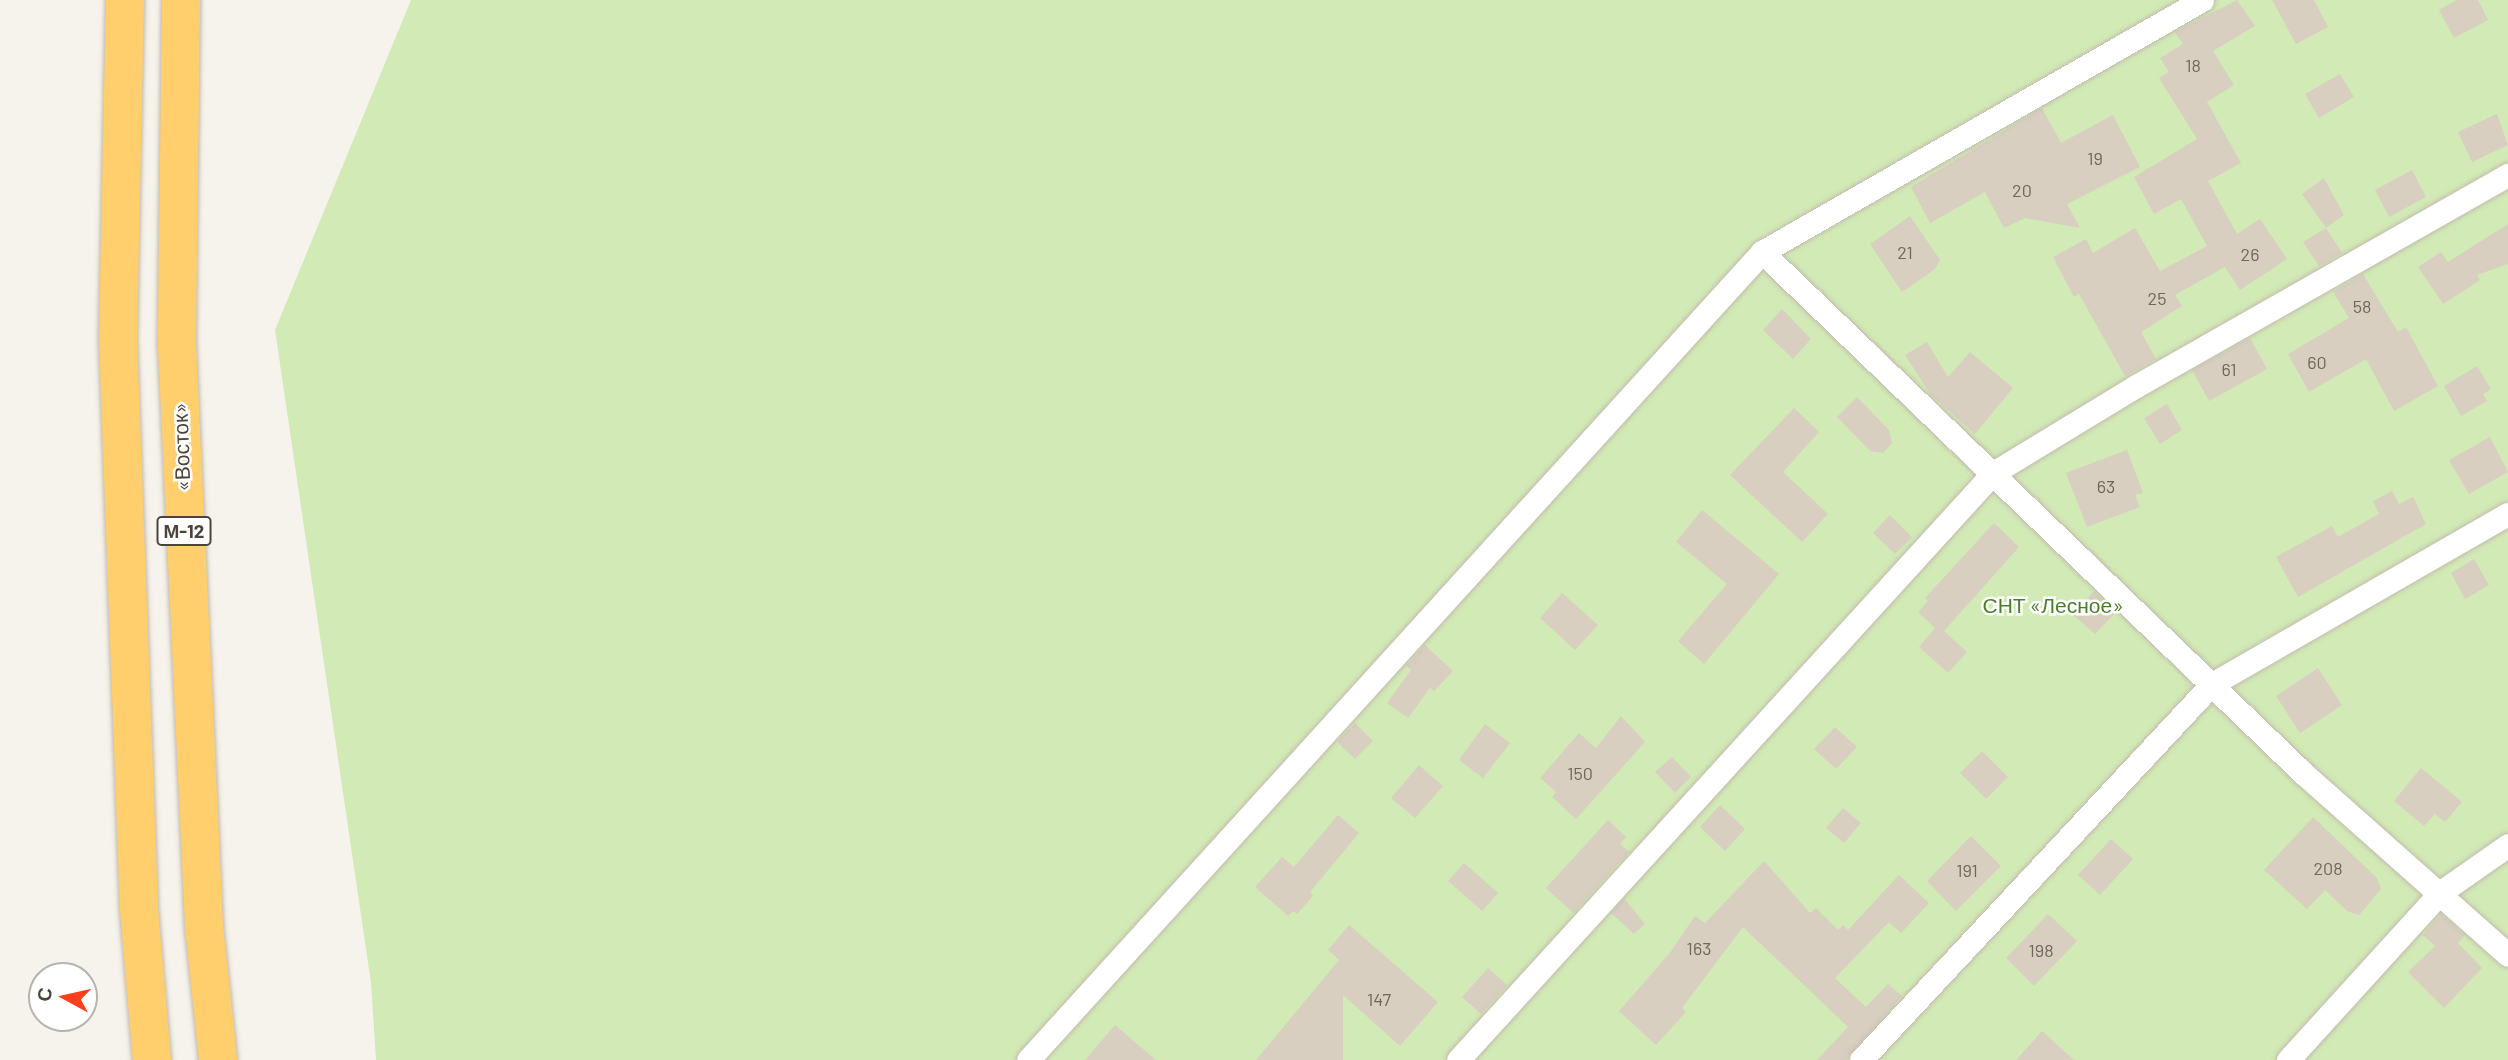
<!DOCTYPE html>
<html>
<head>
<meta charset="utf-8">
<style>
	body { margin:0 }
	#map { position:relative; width:2508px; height:1060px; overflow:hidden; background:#f6f3ec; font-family:Barlow,sans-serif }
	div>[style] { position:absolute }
	.green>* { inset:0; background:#d2eab5 }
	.building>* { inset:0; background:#d8cfc1 }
	.roads { filter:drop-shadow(0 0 2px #c2bbae) drop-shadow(0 0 2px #c2bbae) }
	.street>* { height:23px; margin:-11.5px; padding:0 11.5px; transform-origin:11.5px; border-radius:11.5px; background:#fff }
	.highway>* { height:38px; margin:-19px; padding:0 19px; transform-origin:19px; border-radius:19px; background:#ffcf6e }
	span { translate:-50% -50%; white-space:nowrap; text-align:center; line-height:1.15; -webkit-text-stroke:5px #fff; paint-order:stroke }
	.number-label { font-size:18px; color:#6e675b }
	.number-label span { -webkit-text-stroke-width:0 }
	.shield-label span { padding:2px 5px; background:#fff; border:2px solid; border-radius:5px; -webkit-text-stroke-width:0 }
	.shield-label { font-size:19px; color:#4b4439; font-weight:700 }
	.street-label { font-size:21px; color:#4b4439 }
	.park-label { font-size:21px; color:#4a7f2a }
	.north { position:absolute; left:28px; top:962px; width:70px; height:70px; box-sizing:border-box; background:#fff; border:2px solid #b7b4b0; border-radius:50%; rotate:278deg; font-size:19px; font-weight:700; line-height:28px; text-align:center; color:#4b4439 }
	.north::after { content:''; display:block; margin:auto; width:24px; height:32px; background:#fc3f1d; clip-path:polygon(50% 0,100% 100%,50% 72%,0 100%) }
</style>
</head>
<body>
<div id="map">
	<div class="green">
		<div style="clip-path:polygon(411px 0,2508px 0,2508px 1060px,376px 1060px,371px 983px,275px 330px)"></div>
	</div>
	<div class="building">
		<div style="clip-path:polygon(2237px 0,2255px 26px,2213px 51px,2234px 85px,2207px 102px,2241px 163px,2208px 181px,2237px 234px,2260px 219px,2287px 259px,2240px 290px,2225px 267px,2175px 295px,2182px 306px,2141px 332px,2156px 359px,2125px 376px,2079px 294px,2074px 297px,2053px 257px,2086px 239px,2093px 253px,2135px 228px,2160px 271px,2207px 246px,2181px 199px,2154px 214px,2134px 177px,2197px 139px,2159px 78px,2169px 72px,2160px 58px,2183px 44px,2175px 32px)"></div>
		<div style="clip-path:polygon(2272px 0,2314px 0,2328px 27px,2296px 44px)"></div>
		<div style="clip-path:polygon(2457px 0,2478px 0,2488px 20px,2454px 38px,2439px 10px)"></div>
		<div style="clip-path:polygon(2340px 74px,2354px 97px,2319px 118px,2305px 94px)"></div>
		<div style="clip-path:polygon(2042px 108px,2061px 143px,2113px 115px,2140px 167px,2067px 204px,2080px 228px,2025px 218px,2004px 228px,1985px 192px,1930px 223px,1911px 187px)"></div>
		<div style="clip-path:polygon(2497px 114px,2508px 145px,2472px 162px,2458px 132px)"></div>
		<div style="clip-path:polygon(2412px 170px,2426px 197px,2389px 217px,2375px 190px)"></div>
		<div style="clip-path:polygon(2324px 178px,2344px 215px,2326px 228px,2302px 194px)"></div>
		<div style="clip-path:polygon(1910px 216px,1940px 260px,1935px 269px,1902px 292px,1870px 244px)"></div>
		<div style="clip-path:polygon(2508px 224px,2508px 264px,2477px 275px,2480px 280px,2443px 304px,2418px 267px,2441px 252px,2448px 262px)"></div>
		<div style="clip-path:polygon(2326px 228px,2342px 253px,2319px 266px,2303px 242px)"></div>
		<div style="clip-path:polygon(2363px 274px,2398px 332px,2406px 327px,2438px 386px,2394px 411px,2366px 359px,2309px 392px,2288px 354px,2349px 318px,2333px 292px)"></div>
		<div style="clip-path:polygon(1782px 309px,1811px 339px,1793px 359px,1763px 330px)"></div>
		<div style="clip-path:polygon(2250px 338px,2267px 369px,2209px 401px,2192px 370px)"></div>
		<div style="clip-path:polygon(1927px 342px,1948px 377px,1970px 352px,2013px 388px,1975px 434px,1931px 395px,1905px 355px)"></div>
		<div style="clip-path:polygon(2477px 366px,2491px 389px,2483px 394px,2487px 401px,2461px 416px,2444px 386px)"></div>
		<div style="clip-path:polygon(1857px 397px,1889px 430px,1892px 443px,1883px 453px,1870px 451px,1837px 417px)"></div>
		<div style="clip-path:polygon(2167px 404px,2182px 430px,2160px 444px,2144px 418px)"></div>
		<div style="clip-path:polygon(1794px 408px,1819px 432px,1783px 472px,1828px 514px,1802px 542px,1730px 475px)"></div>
		<div style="clip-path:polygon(2490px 437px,2508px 472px,2469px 494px,2449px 460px)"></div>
		<div style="clip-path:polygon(2127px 450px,2143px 493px,2135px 495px,2140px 507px,2087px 527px,2066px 473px)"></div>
		<div style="clip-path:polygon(2392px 491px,2399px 504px,2413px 497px,2426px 524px,2298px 597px,2276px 557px,2332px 526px,2338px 537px,2379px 514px,2373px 501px)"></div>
		<div style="clip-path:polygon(1702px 510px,1779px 574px,1704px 664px,1678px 641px,1727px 584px,1676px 542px)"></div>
		<div style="clip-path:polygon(1890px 515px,1912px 537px,1895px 554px,1873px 533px)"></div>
		<div style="clip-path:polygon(1994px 523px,2019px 547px,1944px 631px,1967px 652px,1948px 673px,1919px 647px,1935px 628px,1918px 612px,1928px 601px,1925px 598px)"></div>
		<div style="clip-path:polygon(2474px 559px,2489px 585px,2465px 599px,2451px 573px)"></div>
		<div style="clip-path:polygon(2094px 591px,2116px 612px,2095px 634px,2073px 615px)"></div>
		<div style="clip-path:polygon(1562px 593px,1598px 625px,1575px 650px,1540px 618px)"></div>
		<div style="clip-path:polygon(1425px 645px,1453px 671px,1434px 691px,1430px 688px,1408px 718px,1387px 703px,1411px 670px,1406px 666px)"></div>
		<div style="clip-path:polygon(2318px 668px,2342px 705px,2300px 733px,2276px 696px)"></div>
		<div style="clip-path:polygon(1621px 716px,1645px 742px,1576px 819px,1552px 797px,1556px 792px,1540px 778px,1579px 733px,1596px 748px)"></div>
		<div style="clip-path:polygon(1355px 723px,1373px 741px,1355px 759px,1337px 742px)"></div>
		<div style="clip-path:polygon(1485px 724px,1510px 743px,1483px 778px,1459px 760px)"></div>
		<div style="clip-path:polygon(1835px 727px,1857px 747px,1836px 769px,1814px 749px)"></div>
		<div style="clip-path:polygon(1982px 751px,2008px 777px,1986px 799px,1960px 773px)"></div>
		<div style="clip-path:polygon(1672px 757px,1691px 777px,1675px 793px,1655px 772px)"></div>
		<div style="clip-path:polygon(1419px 765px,1443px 786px,1415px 818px,1391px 798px)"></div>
		<div style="clip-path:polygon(2421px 768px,2462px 802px,2445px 822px,2435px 814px,2424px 826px,2394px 801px)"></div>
		<div style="clip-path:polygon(1720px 805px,1745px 829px,1725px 851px,1700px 827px)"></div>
		<div style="clip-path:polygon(1843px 808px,1861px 823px,1844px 843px,1826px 828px)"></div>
		<div style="clip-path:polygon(1338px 815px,1359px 833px,1310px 892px,1313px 896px,1297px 914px,1293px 911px,1288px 916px,1255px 887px,1282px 857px,1294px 867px)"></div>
		<div style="clip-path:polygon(2313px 817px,2377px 878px,2381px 889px,2359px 915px,2347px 911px,2325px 890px,2307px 909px,2264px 870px)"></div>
		<div style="clip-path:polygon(1608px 820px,1626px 837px,1620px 844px,1629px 852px,1573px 913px,1546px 888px)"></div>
		<div style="clip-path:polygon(1971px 836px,2001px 866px,1956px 911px,1927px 881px)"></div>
		<div style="clip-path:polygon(2111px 839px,2133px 859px,2100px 895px,2078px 875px)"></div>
		<div style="clip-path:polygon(1764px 861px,1810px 913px,1816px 908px,1838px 930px,1843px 925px,1848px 930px,1899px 875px,1929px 903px,1901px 933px,1889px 922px,1835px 978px,1866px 1007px,1888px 984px,1902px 996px,1846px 1060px,1817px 1060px,1848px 1027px,1743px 927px,1682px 1008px,1686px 1012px,1656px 1045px,1619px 1011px,1669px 954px,1695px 916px,1705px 923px)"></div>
		<div style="clip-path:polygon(1464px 863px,1498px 893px,1482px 911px,1448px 881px)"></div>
		<div style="clip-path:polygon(1624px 898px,1645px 924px,1634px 934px,1611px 913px)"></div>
		<div style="clip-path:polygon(2048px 914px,2077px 941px,2034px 986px,2006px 958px)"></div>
		<div style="clip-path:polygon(2441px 914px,2465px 935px,2458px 943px,2482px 968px,2444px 1008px,2408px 972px,2435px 946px,2423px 935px)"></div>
		<div style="clip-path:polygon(1349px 925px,1438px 1002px,1400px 1046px,1343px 995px,1343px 1060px,1256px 1060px,1339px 960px,1328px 950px)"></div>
		<div style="clip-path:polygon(1488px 968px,1507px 985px,1481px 1014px,1462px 997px)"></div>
		<div style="clip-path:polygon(1115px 1025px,1156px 1060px,1085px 1060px)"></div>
		<div style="clip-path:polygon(2042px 1031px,2074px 1060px,2016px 1060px)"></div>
	</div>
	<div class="roads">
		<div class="street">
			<div style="left:1762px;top:252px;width:751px;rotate:43.92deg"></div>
			<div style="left:2303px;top:773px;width:274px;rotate:41.6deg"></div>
			<div style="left:1028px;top:1060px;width:1092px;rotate:-47.75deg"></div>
			<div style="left:1762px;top:252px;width:507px;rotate:-29.8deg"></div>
			<div style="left:1458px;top:1060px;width:794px;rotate:-47.65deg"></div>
			<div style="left:1993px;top:473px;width:167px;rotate:-31.3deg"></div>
			<div style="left:2136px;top:386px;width:428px;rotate:-29.6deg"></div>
			<div style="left:1861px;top:1060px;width:514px;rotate:-46.97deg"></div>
			<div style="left:2212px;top:684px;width:341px;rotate:-29.9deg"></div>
			<div style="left:2288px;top:1060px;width:227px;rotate:-47.7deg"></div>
			<div style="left:2441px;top:892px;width:82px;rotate:-35deg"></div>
		</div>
		<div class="highway">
			<div style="left:125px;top:0;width:341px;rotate:91.2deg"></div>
			<div style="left:118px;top:341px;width:568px;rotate:87.88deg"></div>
			<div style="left:139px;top:909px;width:152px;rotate:85.1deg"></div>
			<div style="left:181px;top:0;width:346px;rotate:90.7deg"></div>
			<div style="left:177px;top:346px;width:581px;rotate:87.33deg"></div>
			<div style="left:204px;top:926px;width:135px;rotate:84deg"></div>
		</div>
	</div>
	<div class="number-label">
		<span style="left:2193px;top:65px">18</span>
		<span style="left:2095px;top:158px">19</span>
		<span style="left:2022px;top:190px">20</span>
		<span style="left:1905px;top:252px">21</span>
		<span style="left:2250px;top:254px">26</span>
		<span style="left:2157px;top:298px">25</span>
		<span style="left:2362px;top:306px">58</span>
		<span style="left:2317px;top:362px">60</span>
		<span style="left:2229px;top:369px">61</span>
		<span style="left:2106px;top:486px">63</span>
		<span style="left:1580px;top:773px">150</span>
		<span style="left:2328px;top:868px">208</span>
		<span style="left:1967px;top:870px">191</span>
		<span style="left:1699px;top:948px">163</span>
		<span style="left:2041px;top:950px">198</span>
		<span style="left:1379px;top:999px">147</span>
	</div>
	<div class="shield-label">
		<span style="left:184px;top:531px">М-12</span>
	</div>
	<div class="street-label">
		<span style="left:181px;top:447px;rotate:-92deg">«Восток»</span>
	</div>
	<div class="park-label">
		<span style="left:2053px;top:605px">СНТ «Лесное»</span>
	</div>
	<div class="north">С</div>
</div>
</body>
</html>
